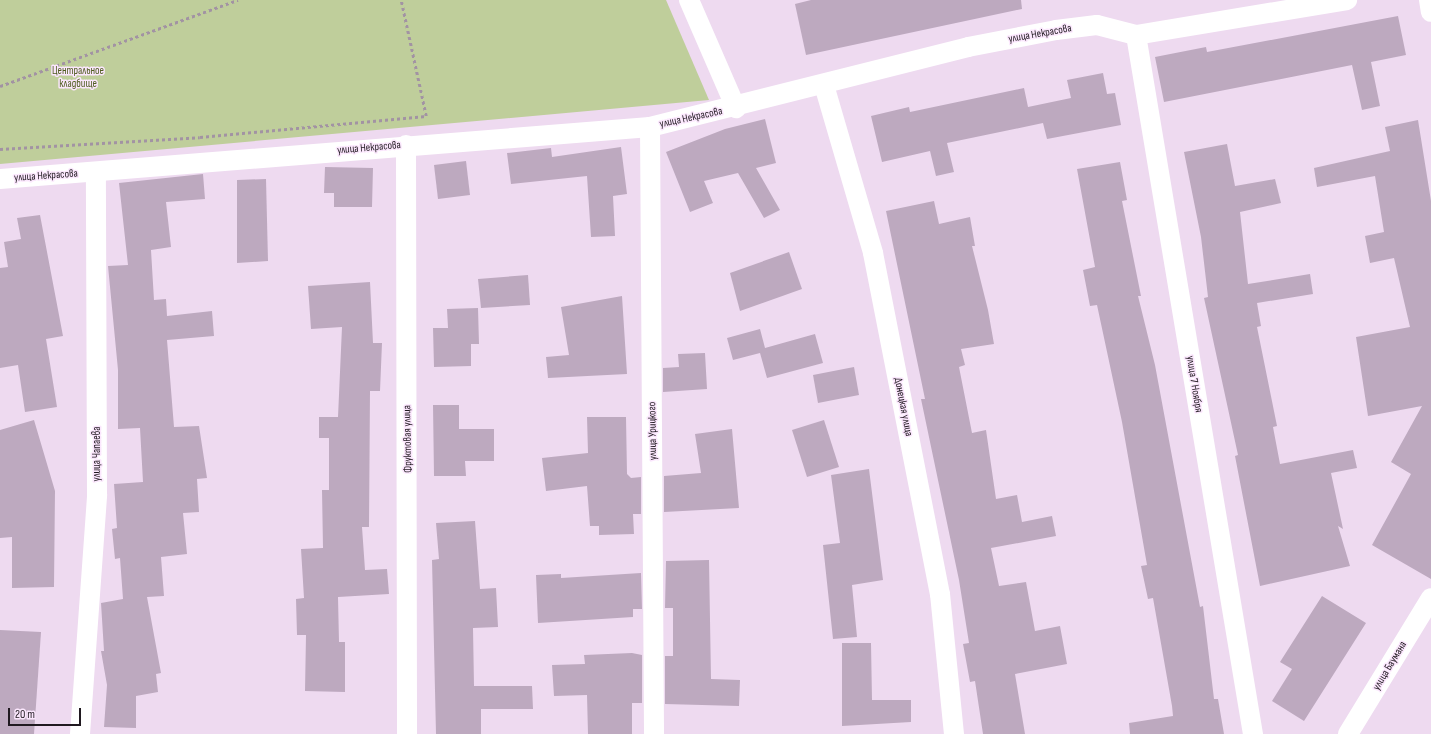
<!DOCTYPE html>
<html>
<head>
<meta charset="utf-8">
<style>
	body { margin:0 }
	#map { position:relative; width:1431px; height:734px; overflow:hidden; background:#eedaf0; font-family:"Sofia Sans Condensed",sans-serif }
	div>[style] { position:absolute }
	.green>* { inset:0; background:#bfce9b }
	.building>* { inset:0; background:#bda9bf }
	.path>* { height:2.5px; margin-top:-1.25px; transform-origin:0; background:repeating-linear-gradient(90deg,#a293a3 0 3px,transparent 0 6px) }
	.street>* { height:20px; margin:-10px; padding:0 10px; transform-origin:10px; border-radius:10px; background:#fff }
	span { translate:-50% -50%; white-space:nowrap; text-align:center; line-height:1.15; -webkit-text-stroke:3px #fbe7fd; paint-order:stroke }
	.street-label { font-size:11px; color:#201920 }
	.park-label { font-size:11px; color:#505e21 }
	.scale { position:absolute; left:8px; top:708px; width:73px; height:18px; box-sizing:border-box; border:2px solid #201920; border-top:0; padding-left:5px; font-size:12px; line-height:14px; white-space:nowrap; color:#201920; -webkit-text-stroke:3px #fbe7fd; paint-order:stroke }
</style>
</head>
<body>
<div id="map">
	<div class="green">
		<div style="clip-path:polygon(0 0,666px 0,709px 100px,0 164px)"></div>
	</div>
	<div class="building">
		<div style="clip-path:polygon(811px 0,1021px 0,1022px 9px,806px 55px,795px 4px)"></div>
		<div style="clip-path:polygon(1398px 16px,1406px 55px,1371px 62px,1380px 106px,1362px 110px,1352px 65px,1164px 102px,1155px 57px,1206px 47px,1207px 52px)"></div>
		<div style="clip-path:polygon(1103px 73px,1107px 94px,1115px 93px,1121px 125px,1047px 139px,1043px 123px,947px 143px,954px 172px,936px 176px,930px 151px,882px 162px,871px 116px,909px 107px,910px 112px,1024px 88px,1028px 107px,1071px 98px,1067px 80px)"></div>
		<div style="clip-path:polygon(765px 119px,776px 163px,756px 168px,780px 210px,764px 218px,738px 173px,704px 181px,713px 203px,690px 212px,666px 152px,725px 129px)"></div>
		<div style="clip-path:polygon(1418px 120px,1431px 201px,1431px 579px,1372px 545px,1411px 474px,1391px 462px,1422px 406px,1368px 416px,1356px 337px,1410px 327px,1394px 258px,1370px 263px,1365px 236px,1384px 232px,1375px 176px,1317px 187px,1314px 168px,1390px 151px,1385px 127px)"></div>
		<div style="clip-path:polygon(1227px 144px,1235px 186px,1275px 179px,1281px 203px,1240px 212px,1248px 284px,1310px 274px,1313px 294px,1257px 303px,1261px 326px,1257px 327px,1277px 426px,1273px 427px,1280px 464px,1353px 450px,1357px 468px,1331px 473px,1343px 529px,1338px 526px,1350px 566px,1260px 586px,1235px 456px,1238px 455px,1204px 298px,1208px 297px,1201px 237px,1184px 152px)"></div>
		<div style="clip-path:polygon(621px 147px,627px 194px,613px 196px,615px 236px,591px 237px,587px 176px,511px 184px,507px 153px,551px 148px,552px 157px)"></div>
		<div style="clip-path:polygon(466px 161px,470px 195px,438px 199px,434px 165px)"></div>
		<div style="clip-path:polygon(1120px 162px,1127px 200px,1122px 201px,1141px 296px,1138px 296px,1155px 365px,1200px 607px,1203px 606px,1214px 699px,1218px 699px,1224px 734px,1130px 734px,1129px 723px,1173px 716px,1172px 706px,1153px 598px,1148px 599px,1141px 566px,1147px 565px,1122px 422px,1097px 305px,1090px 306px,1083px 270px,1095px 267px,1077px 169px)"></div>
		<div style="clip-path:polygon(325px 167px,373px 168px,372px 207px,334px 207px,334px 193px,324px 193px)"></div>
		<div style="clip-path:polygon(203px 174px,205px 199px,166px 202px,171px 247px,151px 250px,154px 300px,166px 299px,167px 316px,212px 311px,214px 336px,167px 340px,174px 427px,199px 426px,207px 478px,197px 479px,199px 512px,183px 513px,187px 554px,161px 557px,164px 596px,147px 597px,161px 673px,156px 674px,158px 692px,136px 696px,136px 728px,104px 727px,107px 685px,101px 651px,104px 651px,101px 603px,123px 599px,120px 558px,115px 559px,112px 529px,117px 528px,114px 484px,143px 482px,140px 428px,118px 429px,118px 370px,108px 266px,128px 265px,119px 183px)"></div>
		<div style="clip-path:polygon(266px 179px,268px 261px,237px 263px,237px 180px)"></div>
		<div style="clip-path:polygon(934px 201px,939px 224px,970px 217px,975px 246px,972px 246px,988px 310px,994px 344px,961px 349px,965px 365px,959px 367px,972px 433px,986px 430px,996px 499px,1017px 495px,1022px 522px,1052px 516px,1056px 536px,991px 548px,999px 586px,1026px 582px,1035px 631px,1060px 626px,1067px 664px,1015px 674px,1025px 734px,983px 734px,975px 681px,970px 682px,963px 644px,969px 643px,959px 580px,921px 399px,925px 399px,886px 211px)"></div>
		<div style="clip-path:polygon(40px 215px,63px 336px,46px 339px,57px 407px,25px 412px,18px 365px,0 368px,0 268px,8px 267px,4px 242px,21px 239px,17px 218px)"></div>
		<div style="clip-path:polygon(789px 252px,802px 289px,740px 311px,730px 273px)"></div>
		<div style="clip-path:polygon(528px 275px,530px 305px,481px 308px,478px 279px)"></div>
		<div style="clip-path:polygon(370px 282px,373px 343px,382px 343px,380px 391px,370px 391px,369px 527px,362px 527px,365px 570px,387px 569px,389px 594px,338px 597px,339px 642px,345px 642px,345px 692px,305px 691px,306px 635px,297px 635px,296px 599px,304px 598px,301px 549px,323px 548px,322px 490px,329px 490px,329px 438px,319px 438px,319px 417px,338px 417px,342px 327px,311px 329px,308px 286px)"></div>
		<div style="clip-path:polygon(622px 296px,627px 374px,548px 378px,546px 357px,569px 355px,561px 307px)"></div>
		<div style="clip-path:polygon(478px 308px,479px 344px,471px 344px,471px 366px,434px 367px,433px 328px,448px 328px,447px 309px)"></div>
		<div style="clip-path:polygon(760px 329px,765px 348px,815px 334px,823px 363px,767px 378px,760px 353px,733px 360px,727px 338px)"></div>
		<div style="clip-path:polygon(705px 353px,707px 389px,663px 392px,663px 368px,679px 367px,678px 354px)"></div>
		<div style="clip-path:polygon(854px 367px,859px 395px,818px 403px,813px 375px)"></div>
		<div style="clip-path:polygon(433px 405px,459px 405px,459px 429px,494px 429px,494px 461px,465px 461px,466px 476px,434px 476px)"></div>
		<div style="clip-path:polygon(587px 417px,626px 417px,627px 474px,631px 478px,641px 477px,641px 514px,633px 514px,634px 534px,599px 535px,599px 526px,590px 526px,587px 486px,546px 491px,542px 458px,588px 453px)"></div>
		<div style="clip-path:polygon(34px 420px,55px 491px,54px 587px,12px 588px,12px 537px,0 538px,0 430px)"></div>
		<div style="clip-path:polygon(824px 420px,839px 467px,807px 477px,792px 430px)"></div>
		<div style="clip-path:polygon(732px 429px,739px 508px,664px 512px,664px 476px,701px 473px,695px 434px)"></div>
		<div style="clip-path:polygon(869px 469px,883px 580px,852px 585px,857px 637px,833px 639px,823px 545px,840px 543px,831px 475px)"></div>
		<div style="clip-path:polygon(475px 521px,480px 589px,496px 588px,498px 627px,473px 628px,474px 686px,532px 686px,533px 709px,481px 709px,481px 734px,436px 734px,432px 560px,439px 559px,436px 523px)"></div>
		<div style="clip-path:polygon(709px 560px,711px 679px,740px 680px,739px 706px,665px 704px,665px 656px,673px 656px,673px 608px,665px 608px,666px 561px)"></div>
		<div style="clip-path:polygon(641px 573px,642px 609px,633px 609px,633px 617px,538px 623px,536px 575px,561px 574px,561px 578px)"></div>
		<div style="clip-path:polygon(1322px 596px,1366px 623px,1304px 721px,1272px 701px,1292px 669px,1280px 662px)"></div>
		<div style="clip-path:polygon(0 630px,41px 632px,34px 734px,0 734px)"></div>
		<div style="clip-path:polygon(842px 643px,871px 643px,872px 700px,911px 700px,911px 722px,842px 726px)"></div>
		<div style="clip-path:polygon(632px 653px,642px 655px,642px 703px,632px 703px,632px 734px,588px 734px,587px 695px,554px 696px,552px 665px,585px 664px,584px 655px)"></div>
	</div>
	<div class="path">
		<div style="left:0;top:86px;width:253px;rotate:-19.9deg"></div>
		<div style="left:0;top:149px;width:200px;rotate:-3.4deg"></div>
		<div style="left:200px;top:137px;width:227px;rotate:-5.3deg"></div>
		<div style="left:426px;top:116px;width:119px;rotate:-102.2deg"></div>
	</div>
	<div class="street">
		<div style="left:689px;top:0;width:118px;rotate:66.5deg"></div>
		<div style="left:1429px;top:0;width:12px;rotate:81deg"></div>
		<div style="left:1136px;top:35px;width:709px;rotate:80.5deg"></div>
		<div style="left:824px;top:85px;width:175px;rotate:73.7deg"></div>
		<div style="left:873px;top:253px;width:348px;rotate:78.9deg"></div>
		<div style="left:940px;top:594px;width:141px;rotate:84.3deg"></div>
		<div style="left:650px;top:127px;width:607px;rotate:89.62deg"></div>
		<div style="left:406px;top:145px;width:589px;rotate:89.9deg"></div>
		<div style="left:0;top:179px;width:652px;rotate:-4.57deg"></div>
		<div style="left:650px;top:127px;width:328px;rotate:-14.1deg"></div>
		<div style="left:968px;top:47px;width:90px;rotate:-10.9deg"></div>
		<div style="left:1056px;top:30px;width:41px;rotate:-7deg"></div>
		<div style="left:1097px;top:25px;width:40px;rotate:14.4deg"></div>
		<div style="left:1136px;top:35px;width:214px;rotate:-9.4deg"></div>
		<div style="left:80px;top:734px;width:240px;rotate:-85.9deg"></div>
		<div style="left:97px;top:495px;width:322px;rotate:-90.2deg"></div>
		<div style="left:1348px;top:734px;width:159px;rotate:-58.6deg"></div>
	</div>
	<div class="street-label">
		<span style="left:1040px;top:34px;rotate:-10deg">улица Некрасова</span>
		<span style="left:691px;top:118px;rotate:-12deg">улица Некрасова</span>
		<span style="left:369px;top:148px;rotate:-5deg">улица Некрасова</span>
		<span style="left:46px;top:176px;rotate:-4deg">улица Некрасова</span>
		<span style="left:1194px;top:384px;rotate:81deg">улица 7 Ноября</span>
		<span style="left:903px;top:407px;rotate:79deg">Донецкая улица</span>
		<span style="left:653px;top:431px;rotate:-91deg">улица Урицкого</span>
		<span style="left:408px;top:439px;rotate:-91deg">Фруктовая улица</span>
		<span style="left:97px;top:454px;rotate:-90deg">улица Чапаева</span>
		<span style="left:1390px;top:666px;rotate:-59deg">улица Баумана</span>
	</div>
	<div class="park-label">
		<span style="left:78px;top:78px">Центральное<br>кладбище</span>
	</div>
	<div class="scale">20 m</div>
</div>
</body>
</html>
